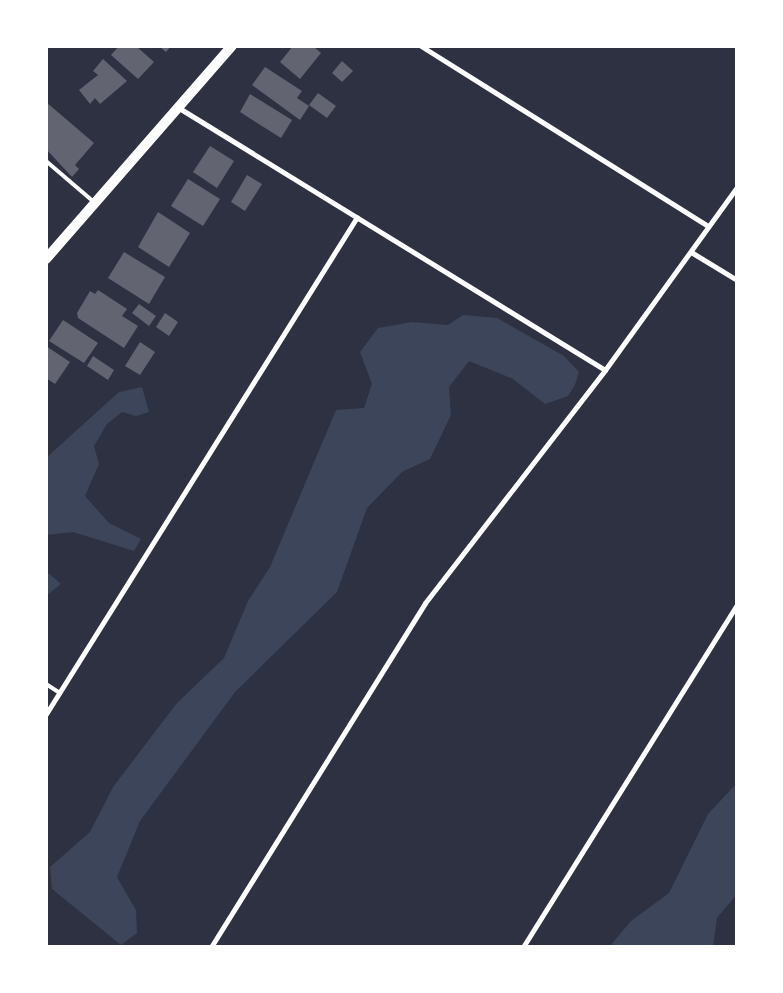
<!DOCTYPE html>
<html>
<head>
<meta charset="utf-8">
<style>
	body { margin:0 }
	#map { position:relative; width:783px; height:993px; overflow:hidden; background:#2d3142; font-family:"Work Sans",sans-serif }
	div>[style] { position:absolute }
	.green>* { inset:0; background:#3c4559 }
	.building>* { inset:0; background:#626471 }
	.service>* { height:4px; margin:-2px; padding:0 2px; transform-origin:2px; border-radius:2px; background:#fff }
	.minor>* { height:5px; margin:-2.5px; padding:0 2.5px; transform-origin:2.5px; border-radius:2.5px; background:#fff }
	.secondary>* { height:10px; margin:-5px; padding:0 5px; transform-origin:5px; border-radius:5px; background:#fff }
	span { translate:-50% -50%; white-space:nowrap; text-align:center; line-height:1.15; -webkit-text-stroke:4px #fff; paint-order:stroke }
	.frame { position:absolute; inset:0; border:48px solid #fff; pointer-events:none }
</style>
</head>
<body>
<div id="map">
	<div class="green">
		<div style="clip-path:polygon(463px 315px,497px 318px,564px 356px,579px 372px,575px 385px,568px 396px,545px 404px,513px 379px,469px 361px,449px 387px,451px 415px,430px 459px,402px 472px,367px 508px,337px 592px,235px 692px,140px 821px,117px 877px,136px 910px,137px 933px,121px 945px,52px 889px,50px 867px,90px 832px,113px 787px,177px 703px,224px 658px,248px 601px,270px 567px,336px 410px,364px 408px,372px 384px,360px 352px,378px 328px,412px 322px,448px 325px)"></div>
		<div style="clip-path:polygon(142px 387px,149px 412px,136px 416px,122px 412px,107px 424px,94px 446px,99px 464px,85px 496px,109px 523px,141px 539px,134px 551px,73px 532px,46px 535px,46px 458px,119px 392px)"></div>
		<div style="clip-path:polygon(46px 571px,61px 584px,46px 596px)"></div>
		<div style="clip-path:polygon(737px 783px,737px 894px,717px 918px,713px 947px,609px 947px,631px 921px,669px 893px,708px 814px)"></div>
	</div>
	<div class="building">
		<div style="clip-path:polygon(119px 46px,136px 46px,154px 62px,138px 79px,111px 55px)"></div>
		<div style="clip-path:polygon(159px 46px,171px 46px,166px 52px)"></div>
		<div style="clip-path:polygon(293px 46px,313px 46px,321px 53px,300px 79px,280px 62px)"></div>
		<div style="clip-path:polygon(103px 59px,127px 81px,100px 104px,95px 98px,90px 104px,79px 90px,98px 75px,93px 71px)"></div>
		<div style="clip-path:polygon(342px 61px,353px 71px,342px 82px,332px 73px)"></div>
		<div style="clip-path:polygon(265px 67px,302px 91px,297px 98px,309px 106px,300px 120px,252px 85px)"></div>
		<div style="clip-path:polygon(318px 93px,336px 106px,327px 118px,309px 105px)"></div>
		<div style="clip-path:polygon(250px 94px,292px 120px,281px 138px,240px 112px)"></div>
		<div style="clip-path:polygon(46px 102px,94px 143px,75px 165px,79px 169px,72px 177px,46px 149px)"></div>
		<div style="clip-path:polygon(210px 146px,234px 161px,217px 188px,193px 172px)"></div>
		<div style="clip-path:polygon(247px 175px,262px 184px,245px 211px,231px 202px)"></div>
		<div style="clip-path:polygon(188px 179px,220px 199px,203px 226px,171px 206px)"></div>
		<div style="clip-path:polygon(158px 212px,190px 233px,169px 267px,138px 247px)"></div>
		<div style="clip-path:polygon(124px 252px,165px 277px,149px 304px,108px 278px)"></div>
		<div style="clip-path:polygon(98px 290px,127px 309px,122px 316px,138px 326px,124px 348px,78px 318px,77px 313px,90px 291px,95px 294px)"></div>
		<div style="clip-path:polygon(139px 304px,156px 316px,149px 326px,132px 313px)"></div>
		<div style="clip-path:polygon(165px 313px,178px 322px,169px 336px,156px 327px)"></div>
		<div style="clip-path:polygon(63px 320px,98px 343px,84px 363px,49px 341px)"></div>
		<div style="clip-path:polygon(140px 342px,155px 352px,140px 375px,125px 366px)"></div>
		<div style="clip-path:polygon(46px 346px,70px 362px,55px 384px,46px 378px)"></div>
		<div style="clip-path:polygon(93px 356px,114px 370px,108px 380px,87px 366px)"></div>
	</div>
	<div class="service">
		<div style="left:46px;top:161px;width:63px;rotate:40.5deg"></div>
		<div style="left:46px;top:684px;width:17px;rotate:33deg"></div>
	</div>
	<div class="minor">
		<div style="left:421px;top:46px;width:339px;rotate:32.1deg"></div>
		<div style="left:179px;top:108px;width:500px;rotate:31.59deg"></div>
		<div style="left:691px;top:252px;width:54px;rotate:31.3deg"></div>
		<div style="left:46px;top:714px;width:586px;rotate:-57.96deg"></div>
		<div style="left:211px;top:947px;width:405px;rotate:-58.1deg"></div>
		<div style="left:425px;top:603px;width:294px;rotate:-52.3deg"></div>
		<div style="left:605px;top:370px;width:226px;rotate:-54.2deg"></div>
		<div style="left:523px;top:947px;width:403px;rotate:-58deg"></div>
	</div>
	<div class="secondary">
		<div style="left:46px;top:259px;width:283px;rotate:-48.9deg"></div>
	</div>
	<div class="frame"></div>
</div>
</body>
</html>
